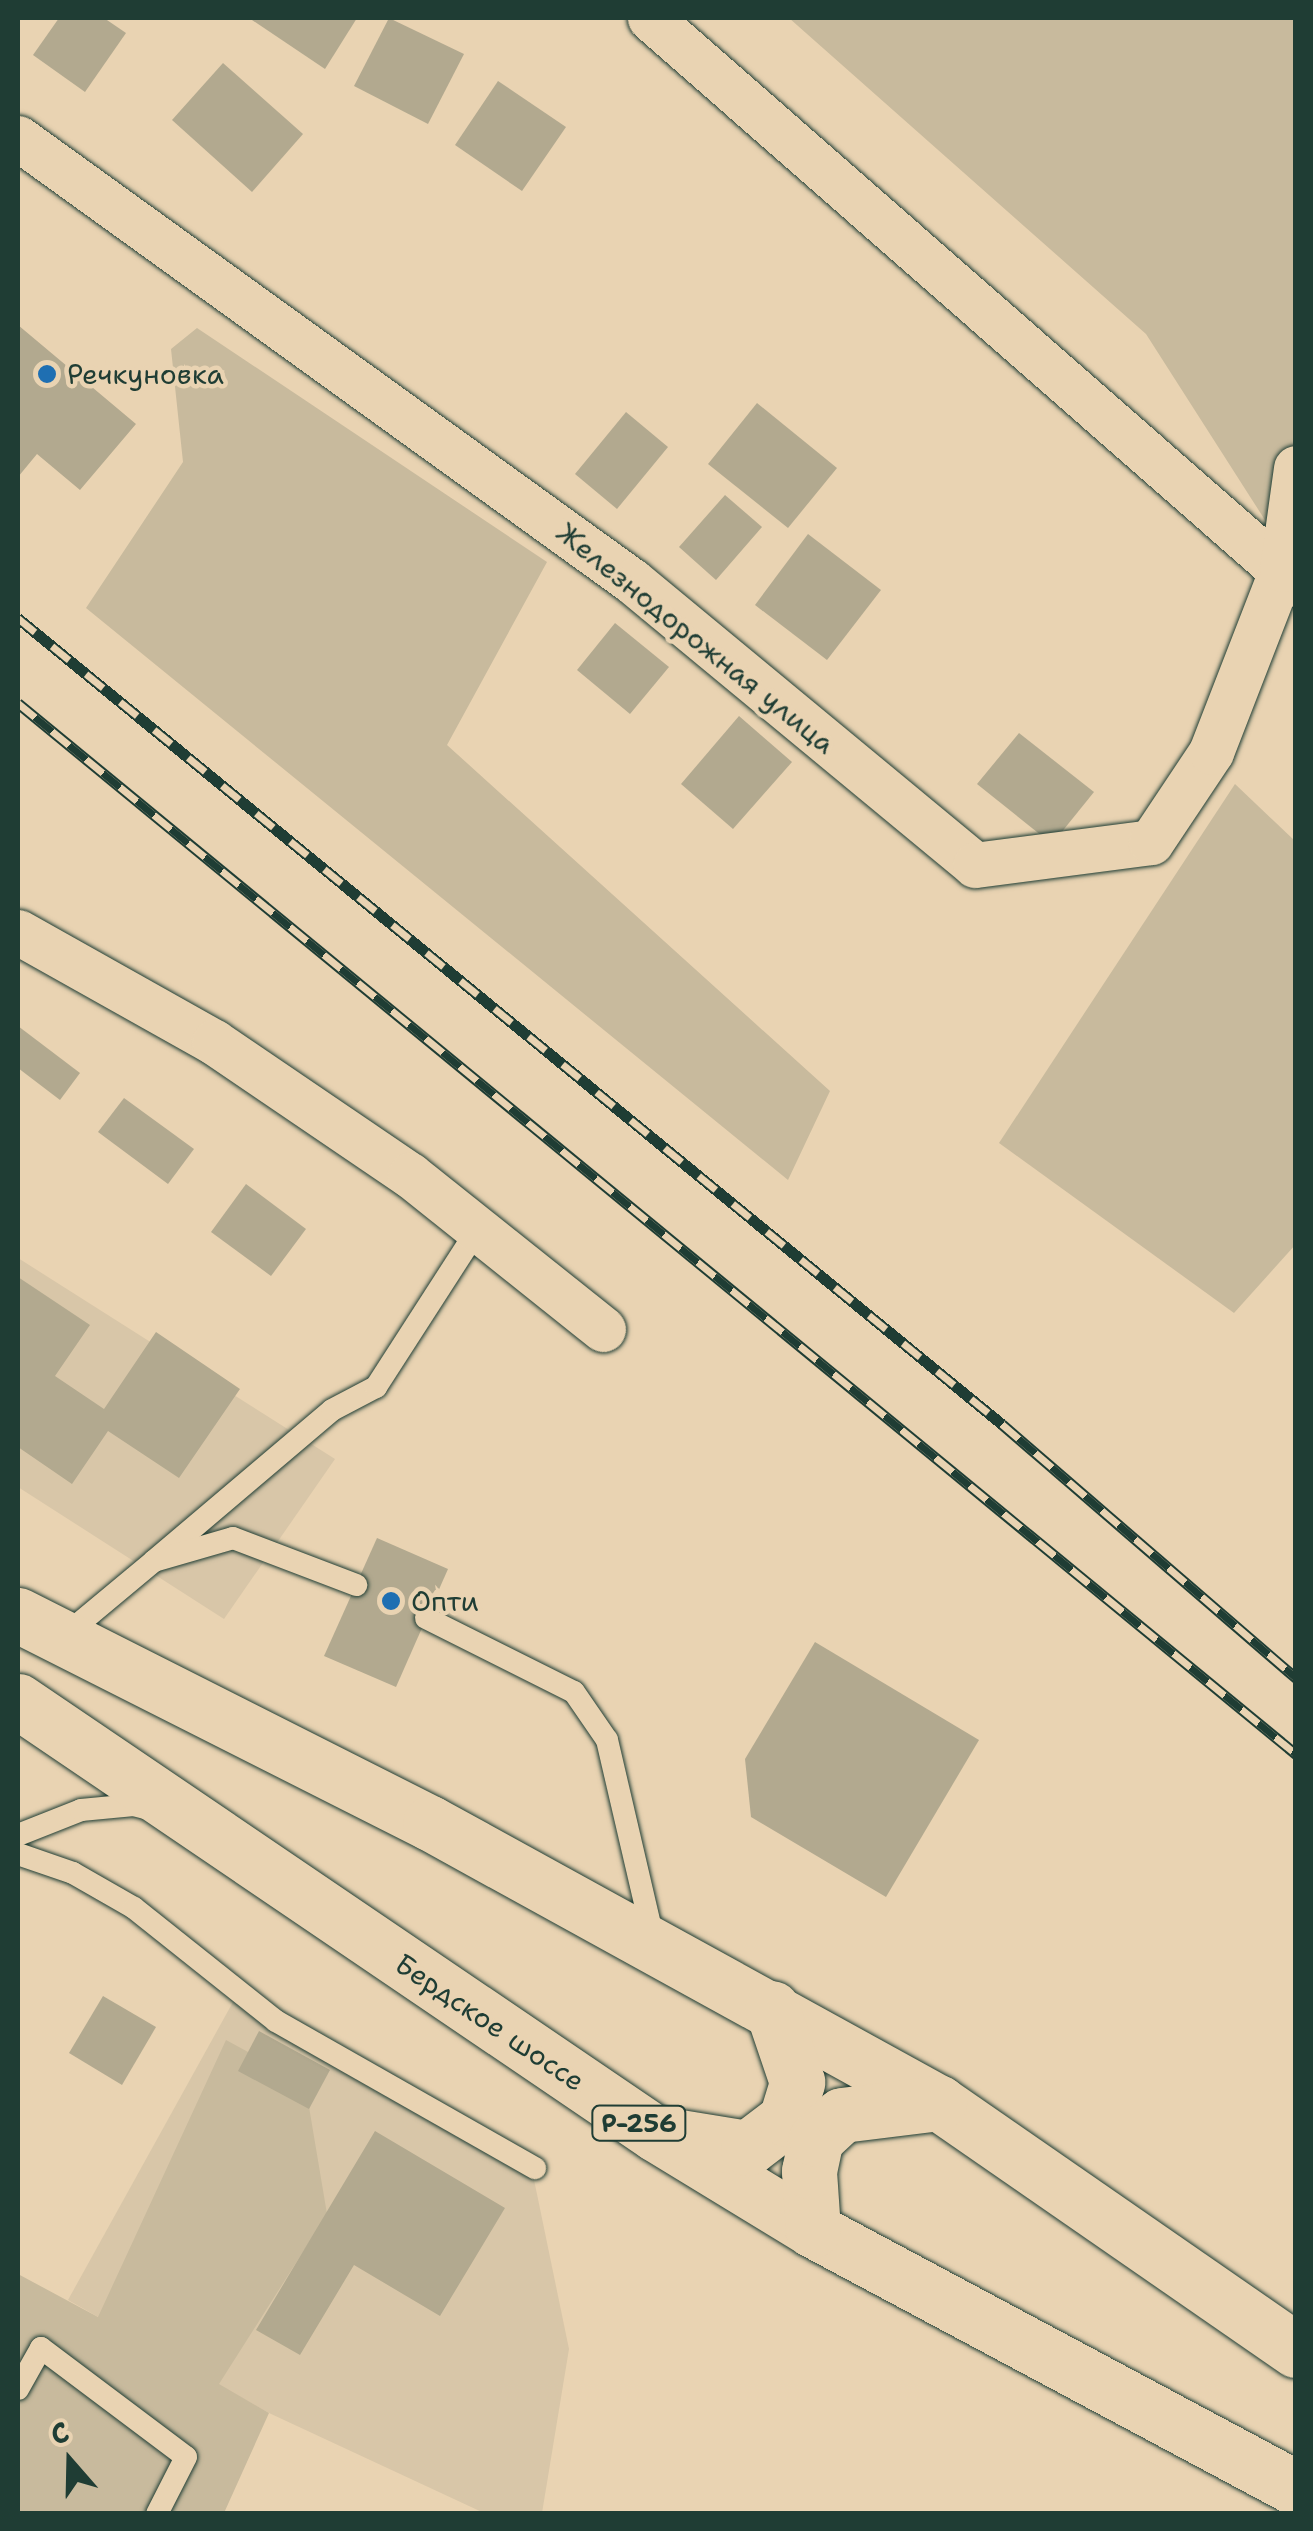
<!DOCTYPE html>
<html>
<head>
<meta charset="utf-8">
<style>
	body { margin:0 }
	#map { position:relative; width:1313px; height:2531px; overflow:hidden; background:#e9d3b2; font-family:"Shantell Sans",sans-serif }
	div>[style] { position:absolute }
	.built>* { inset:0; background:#d8c6a8 }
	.green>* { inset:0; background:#c8ba9d }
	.building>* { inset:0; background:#b2a98f }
	.roads { filter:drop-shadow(0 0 2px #1f3d34) drop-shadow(0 0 2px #1f3d34) }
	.lane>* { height:22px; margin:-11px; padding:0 11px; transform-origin:11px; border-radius:11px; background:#e9d3b2 }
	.street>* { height:45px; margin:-22.5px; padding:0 22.5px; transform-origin:22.5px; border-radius:22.5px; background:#e9d3b2 }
	.highway>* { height:55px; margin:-27.5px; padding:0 27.5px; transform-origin:27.5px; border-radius:27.5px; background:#e9d3b2 }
	.rail>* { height:11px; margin-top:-5.5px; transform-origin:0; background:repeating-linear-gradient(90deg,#e9d3b2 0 22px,#1f3d34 0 44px); box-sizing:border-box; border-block:2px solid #1f3d34 }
	.dots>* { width:28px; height:28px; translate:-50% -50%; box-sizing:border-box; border:5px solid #e9d3b2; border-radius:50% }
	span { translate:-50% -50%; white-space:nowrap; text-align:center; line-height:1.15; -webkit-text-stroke:9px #e9d3b2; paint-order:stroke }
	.shield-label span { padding:2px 8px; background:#e9d3b2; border:2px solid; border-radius:8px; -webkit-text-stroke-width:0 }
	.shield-label { font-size:25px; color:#1f3d34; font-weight:700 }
	.poi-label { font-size:28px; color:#1f3d34 }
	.left { translate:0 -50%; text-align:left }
	.street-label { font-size:28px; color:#1f3d34 }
	.frame { position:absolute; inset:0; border:20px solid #1f3d34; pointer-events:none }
	.north { position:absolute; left:20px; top:2411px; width:100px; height:100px; -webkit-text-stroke:8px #e9d3b2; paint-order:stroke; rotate:340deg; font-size:28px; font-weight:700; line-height:40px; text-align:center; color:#1f3d34 }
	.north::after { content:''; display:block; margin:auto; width:35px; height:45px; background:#1f3d34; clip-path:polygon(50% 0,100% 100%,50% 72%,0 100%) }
</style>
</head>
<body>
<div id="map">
	<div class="built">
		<div style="clip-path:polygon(18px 1258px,335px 1459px,224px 1619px,18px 1487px)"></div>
		<div style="clip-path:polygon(238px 1993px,532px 2170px,569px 2349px,542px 2513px,484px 2513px,269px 2413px,68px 2300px)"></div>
	</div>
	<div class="green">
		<div style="clip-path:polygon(789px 18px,1295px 18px,1295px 567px,1146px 334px)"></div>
		<div style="clip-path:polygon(197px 328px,547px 562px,447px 745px,830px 1091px,788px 1180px,86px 608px,183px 462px,171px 349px)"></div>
		<div style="clip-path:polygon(1235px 784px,1295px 841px,1296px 1244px,1234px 1313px,999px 1143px)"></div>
		<div style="clip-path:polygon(226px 2040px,305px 2083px,327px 2214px,219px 2384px,269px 2413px,224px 2513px,18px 2513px,18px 2274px,98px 2317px)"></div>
	</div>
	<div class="building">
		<div style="clip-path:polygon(59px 18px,104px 18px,126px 33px,85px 92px,33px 55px)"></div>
		<div style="clip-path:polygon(249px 18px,357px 18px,325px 69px)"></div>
		<div style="clip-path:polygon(389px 18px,464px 54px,428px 124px,354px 86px)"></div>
		<div style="clip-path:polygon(223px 63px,303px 134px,252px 192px,172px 120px)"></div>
		<div style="clip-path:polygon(498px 81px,566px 127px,522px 191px,455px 145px)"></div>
		<div style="clip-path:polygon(18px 325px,136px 424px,80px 490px,37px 454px,18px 477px)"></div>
		<div style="clip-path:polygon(757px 403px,837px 468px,788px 528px,708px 464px)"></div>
		<div style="clip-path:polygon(626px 412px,668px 447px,617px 509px,575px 474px)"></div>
		<div style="clip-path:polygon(725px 495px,762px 527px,716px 580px,679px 547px)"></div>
		<div style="clip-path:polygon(808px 534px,881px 590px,827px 660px,755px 605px)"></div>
		<div style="clip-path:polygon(615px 623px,669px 667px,630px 714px,577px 670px)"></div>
		<div style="clip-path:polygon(739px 716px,792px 762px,733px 829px,681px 784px)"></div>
		<div style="clip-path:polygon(1019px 733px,1094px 792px,1052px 844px,977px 784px)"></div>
		<div style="clip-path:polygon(18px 1026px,80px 1073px,60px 1100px,18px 1068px)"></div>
		<div style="clip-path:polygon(124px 1098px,194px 1149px,168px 1184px,98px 1132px)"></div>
		<div style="clip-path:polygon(246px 1184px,306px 1229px,271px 1276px,211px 1232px)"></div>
		<div style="clip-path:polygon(18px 1277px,90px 1325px,55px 1376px,104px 1409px,156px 1332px,240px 1389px,179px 1478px,108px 1431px,72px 1484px,18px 1447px)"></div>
		<div style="clip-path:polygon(377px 1538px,448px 1569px,396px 1687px,324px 1656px)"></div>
		<div style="clip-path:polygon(815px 1642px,979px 1740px,886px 1897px,751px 1817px,745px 1759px)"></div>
		<div style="clip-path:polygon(103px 1996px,156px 2027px,122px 2085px,69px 2053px)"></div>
		<div style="clip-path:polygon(259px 2031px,330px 2070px,309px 2109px,238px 2071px)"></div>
		<div style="clip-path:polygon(375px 2131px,505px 2208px,440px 2316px,354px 2265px,300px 2355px,256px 2330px)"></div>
	</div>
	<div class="roads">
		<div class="lane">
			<div style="left:154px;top:1561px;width:233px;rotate:-40.3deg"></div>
			<div style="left:332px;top:1410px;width:50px;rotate:-27.6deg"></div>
			<div style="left:376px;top:1387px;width:188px;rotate:-57.2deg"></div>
			<div style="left:426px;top:1618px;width:165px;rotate:26.6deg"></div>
			<div style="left:574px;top:1692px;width:58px;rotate:55.5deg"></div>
			<div style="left:607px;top:1740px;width:207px;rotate:76.9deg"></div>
			<div style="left:64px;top:1636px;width:117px;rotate:-39.8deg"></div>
			<div style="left:154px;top:1561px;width:82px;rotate:-16.2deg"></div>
			<div style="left:233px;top:1538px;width:132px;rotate:20.9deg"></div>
			<div style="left:18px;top:1835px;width:68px;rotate:-21.6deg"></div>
			<div style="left:81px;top:1810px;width:53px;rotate:-5.4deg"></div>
			<div style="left:134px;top:1805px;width:20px;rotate:15deg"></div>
			<div style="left:18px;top:1854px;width:58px;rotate:19.1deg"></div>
			<div style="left:73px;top:1873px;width:70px;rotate:29.8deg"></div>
			<div style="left:134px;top:1908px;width:181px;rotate:38.5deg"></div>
			<div style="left:276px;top:2021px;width:298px;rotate:29.6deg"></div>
			<div style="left:18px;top:2389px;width:47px;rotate:-60.7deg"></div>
			<div style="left:41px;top:2348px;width:181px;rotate:36.9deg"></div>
			<div style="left:186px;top:2457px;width:64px;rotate:117deg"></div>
		</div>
		<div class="street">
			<div style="left:650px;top:18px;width:859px;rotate:41.22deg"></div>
			<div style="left:18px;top:138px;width:757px;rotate:35.81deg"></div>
			<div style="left:632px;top:581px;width:445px;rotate:39.6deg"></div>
			<div style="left:975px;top:865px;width:177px;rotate:-7.4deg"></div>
			<div style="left:1151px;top:842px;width:108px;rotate:-56.3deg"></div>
			<div style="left:1211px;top:752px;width:196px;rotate:-68.8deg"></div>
			<div style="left:1282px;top:569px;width:102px;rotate:-82.1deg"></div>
			<div style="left:18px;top:932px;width:225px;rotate:29.3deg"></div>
			<div style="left:214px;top:1042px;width:237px;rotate:34.2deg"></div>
			<div style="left:410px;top:1175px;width:247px;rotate:38.6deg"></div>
		</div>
		<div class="highway">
			<div style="left:18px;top:1615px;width:462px;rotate:26.8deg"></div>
			<div style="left:430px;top:1823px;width:581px;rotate:28.82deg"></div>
			<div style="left:939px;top:2103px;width:434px;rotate:34.7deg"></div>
			<div style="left:18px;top:1701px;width:771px;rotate:34.16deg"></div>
			<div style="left:656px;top:2134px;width:184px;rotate:31.4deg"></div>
			<div style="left:813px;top:2230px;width:548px;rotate:28.11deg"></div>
			<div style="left:679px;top:2137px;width:70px;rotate:9.1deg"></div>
			<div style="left:748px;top:2148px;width:48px;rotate:-37.3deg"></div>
			<div style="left:786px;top:2119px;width:39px;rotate:-73deg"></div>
			<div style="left:797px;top:2082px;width:78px;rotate:-108.7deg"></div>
			<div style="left:813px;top:2230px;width:59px;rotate:-93.9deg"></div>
			<div style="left:809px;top:2171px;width:33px;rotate:-78deg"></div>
			<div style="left:816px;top:2139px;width:35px;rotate:-43deg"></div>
			<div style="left:842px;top:2115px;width:98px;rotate:-7.1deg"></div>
		</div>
	</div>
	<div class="rail">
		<div style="left:18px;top:618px;width:1272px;rotate:39.32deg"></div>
		<div style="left:1002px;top:1424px;width:389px;rotate:40.8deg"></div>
		<div style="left:18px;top:703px;width:1655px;rotate:39.43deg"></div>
	</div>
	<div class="dots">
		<div style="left:47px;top:374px;background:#1f6fb2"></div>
		<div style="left:391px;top:1601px;background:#1f6fb2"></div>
	</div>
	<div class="shield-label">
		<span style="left:639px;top:2123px">Р-256</span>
	</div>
	<div class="poi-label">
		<span class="left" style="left:67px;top:374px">Речкуновка</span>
		<span class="left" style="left:411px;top:1601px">Опти</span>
	</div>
	<div class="street-label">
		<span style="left:696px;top:638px;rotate:39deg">Железнодорожная улица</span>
		<span style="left:490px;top:2022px;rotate:34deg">Бердское шоссе</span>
	</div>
	<div class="frame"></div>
	<div class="north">С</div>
</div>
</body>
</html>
